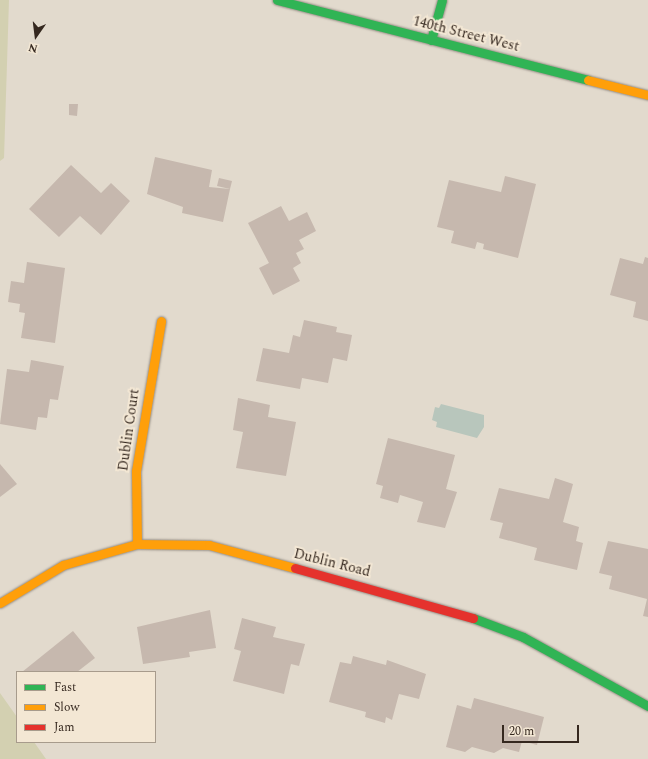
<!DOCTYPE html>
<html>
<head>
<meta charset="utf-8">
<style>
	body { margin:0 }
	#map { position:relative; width:648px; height:759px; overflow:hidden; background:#e2dacd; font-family:Spectral,serif }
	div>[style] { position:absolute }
	.green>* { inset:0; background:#d3d0b1 }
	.water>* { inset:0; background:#b8c6bc }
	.building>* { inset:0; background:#c6b8ae }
	.roads { filter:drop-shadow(0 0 1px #978f86) drop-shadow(0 0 1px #978f86) }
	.fast>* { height:9px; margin:-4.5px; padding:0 4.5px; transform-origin:4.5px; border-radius:4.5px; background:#30b455 }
	.slow>* { height:9px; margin:-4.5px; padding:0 4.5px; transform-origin:4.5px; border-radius:4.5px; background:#ff9f0a }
	.jam>* { height:9px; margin:-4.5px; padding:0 4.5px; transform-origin:4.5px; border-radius:4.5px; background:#e5322d }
	span { translate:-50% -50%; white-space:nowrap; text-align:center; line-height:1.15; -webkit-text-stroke:4px #f3e7d4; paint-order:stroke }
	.street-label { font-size:14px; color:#35281f }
	.legend { position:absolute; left:16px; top:671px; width:140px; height:72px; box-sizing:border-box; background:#f3e7d4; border:1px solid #a79b8c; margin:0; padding:5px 7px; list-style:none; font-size:12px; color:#35281f }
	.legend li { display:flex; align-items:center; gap:8px; height:20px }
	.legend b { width:20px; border:1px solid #a79b8c }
	.north { position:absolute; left:16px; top:16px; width:40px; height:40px; -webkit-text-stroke:3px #f3e7d4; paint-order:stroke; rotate:194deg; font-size:11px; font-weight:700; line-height:16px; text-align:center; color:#35281f }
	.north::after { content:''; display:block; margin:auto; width:14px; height:18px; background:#35281f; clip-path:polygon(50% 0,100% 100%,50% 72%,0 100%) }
	.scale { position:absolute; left:502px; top:725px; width:77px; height:18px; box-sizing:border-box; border:2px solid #35281f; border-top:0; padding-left:5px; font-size:12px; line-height:14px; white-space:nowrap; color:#35281f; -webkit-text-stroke:3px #f3e7d4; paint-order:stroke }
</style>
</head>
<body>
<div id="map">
	<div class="green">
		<div style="clip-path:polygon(0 0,9px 0,4px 158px,0 161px)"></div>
		<div style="clip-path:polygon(0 693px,17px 717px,17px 742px,34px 742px,46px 759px,0 759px)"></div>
	</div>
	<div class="water">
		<div style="clip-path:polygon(441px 404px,484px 415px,484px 427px,477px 438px,436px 427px,437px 422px,432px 420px,435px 407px,439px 408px)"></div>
	</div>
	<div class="building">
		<div style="clip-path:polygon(69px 104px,78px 104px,77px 116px,69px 115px)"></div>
		<div style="clip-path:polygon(155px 157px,212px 170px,209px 187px,230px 189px,223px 222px,182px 213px,183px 207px,147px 194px)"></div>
		<div style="clip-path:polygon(71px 165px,101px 193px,111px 183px,130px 201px,101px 235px,80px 216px,59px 237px,29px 209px)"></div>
		<div style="clip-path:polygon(505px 176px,536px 184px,518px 258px,483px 249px,484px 244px,477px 242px,475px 249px,451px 243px,454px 231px,437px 227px,449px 180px,501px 192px)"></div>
		<div style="clip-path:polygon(219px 178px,232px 181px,230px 189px,217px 186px)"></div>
		<div style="clip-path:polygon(281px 206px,289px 221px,307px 212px,316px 231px,299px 240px,304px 249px,296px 253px,301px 263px,293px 268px,300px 281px,273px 295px,259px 268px,269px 263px,248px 223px)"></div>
		<div style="clip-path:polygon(645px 257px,648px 258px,648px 321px,633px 317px,636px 302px,610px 295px,620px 258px,643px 264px)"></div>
		<div style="clip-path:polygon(27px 262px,65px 268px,55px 343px,21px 338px,25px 313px,19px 312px,20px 304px,8px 302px,11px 281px,24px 283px)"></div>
		<div style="clip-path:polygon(304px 320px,337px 327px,336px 332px,352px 335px,347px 361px,333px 358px,328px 383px,302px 378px,300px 389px,256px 381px,263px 348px,289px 353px,293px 335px,300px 337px)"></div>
		<div style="clip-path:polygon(31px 360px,64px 366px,58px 400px,50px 399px,47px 418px,38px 417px,36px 430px,0 424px,7px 369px,29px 372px)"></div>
		<div style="clip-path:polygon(238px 398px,270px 405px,268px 417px,296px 422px,286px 476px,236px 468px,243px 432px,233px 430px)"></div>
		<div style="clip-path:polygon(388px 438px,455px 455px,446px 489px,457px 492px,445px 528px,417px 522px,423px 502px,400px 495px,398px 503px,380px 498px,383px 486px,376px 484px)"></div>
		<div style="clip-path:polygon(0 464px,17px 484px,0 497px)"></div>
		<div style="clip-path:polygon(555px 478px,573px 484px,563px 522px,579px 527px,576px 541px,583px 543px,577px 570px,534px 560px,537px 548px,499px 538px,503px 523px,490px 520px,499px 488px,549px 499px)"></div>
		<div style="clip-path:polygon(608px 541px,648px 549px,648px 617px,643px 616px,647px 599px,609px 589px,612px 576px,599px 573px)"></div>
		<div style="clip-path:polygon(210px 610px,216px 648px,189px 652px,190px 657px,143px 664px,137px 627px)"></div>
		<div style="clip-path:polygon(242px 618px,276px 627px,273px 637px,305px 644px,299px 666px,291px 664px,284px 694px,233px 681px,241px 651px,234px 649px)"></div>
		<div style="clip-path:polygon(73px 631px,95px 658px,77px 672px,22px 672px)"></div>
		<div style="clip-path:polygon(353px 656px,386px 665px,387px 660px,426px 674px,419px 699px,399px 694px,392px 720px,386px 717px,385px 723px,365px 717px,366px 712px,329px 702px,340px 662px,351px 664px)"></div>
		<div style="clip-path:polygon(474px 698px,544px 717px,537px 745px,522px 741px,519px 752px,503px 748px,494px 753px,472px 747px,465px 752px,446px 747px,457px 705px,471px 709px)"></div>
	</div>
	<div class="roads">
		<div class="fast">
			<div style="left:277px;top:0;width:321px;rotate:14.4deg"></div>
			<div style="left:431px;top:40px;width:41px;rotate:-74.6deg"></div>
			<div style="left:473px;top:618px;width:53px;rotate:20.8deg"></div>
			<div style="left:523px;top:637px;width:143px;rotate:28.9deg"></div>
		</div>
		<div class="slow">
			<div style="left:588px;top:80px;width:62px;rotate:14deg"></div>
			<div style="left:137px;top:544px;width:73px;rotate:-90.8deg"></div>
			<div style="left:136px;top:471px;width:152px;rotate:-80.5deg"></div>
			<div style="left:0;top:603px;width:74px;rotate:-31.1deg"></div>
			<div style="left:63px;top:565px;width:77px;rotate:-15.8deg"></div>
			<div style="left:137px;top:544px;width:72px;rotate:0.8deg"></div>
			<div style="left:209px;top:545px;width:89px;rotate:15deg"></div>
		</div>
		<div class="jam">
			<div style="left:295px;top:568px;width:185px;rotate:15.7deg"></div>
		</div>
	</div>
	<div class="street-label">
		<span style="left:466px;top:34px;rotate:14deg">140th Street West</span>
		<span style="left:129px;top:430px;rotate:-82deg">Dublin Court</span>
		<span style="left:332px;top:563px;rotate:14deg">Dublin Road</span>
	</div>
	<ul class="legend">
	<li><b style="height:5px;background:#30b455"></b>Fast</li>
	<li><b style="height:5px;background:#ff9f0a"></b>Slow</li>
	<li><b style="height:5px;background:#e5322d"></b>Jam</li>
	</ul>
	<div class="north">N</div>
	<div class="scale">20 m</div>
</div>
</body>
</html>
